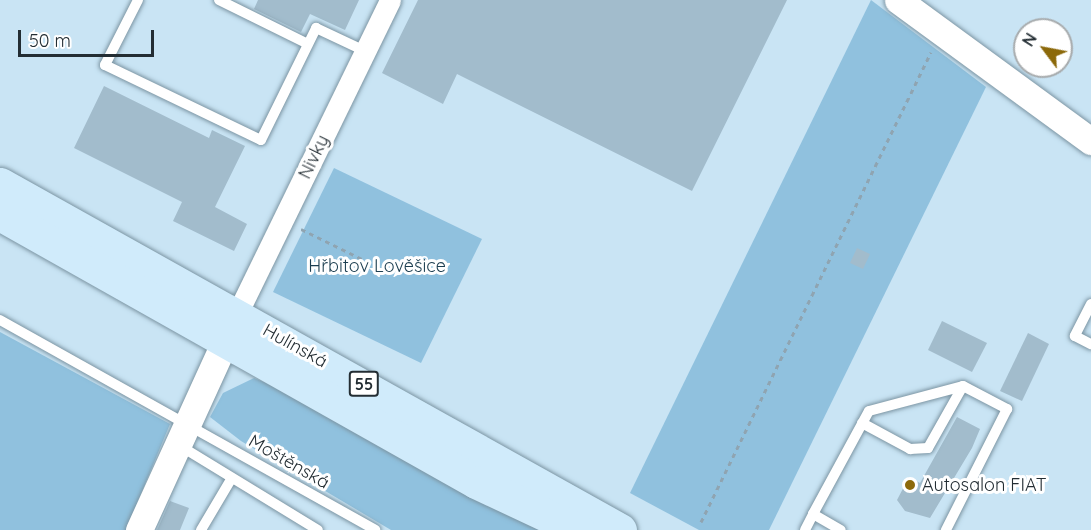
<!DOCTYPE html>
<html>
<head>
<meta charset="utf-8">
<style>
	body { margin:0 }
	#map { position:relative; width:1091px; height:530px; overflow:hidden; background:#c9e4f4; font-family:Quicksand,sans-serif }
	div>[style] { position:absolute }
	.green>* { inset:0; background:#90c1de }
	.building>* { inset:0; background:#a2bccc }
	.path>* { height:3px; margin-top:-1.5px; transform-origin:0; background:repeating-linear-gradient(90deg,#8fa4b1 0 4.5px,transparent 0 9px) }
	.roads { filter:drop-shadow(0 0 2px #7c95a3) drop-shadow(0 0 2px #7c95a3) }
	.service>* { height:10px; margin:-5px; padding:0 5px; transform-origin:5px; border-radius:5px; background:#fff }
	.minor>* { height:21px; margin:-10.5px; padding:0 10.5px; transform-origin:10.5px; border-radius:10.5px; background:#fff }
	.tertiary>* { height:27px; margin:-13.5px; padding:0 13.5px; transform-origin:13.5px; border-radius:13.5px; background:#fff }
	.primary>* { height:33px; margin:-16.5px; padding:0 16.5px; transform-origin:16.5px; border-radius:16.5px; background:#d0ebfb }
	.dots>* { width:16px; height:16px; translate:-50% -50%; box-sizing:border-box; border:3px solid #fff; border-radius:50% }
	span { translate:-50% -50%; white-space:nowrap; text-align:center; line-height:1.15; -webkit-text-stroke:6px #fff; paint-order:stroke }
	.shield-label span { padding:2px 4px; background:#fff; border:2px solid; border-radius:4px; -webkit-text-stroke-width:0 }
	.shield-label { font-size:16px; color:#232d33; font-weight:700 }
	.street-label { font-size:18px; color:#232d33 }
	.park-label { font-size:18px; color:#1c3e50 }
	.poi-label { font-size:18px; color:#232d33 }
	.left { translate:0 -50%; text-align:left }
	.north { position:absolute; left:1013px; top:18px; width:60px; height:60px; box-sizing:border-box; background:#fff; border:2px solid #a7abad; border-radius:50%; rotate:302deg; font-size:16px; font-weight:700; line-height:24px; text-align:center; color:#232d33 }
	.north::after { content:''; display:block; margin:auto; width:21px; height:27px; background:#8c690a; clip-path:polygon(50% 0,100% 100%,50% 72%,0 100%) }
	.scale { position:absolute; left:18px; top:30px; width:136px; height:27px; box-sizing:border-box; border:3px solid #232d33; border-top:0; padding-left:8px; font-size:18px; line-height:21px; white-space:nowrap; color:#232d33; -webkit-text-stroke:4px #fff; paint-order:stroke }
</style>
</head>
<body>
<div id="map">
	<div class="green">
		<div style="clip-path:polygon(871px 0,986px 87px,769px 530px,699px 530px,630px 493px)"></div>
		<div style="clip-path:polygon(334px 168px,482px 239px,421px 363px,273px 292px)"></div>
		<div style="clip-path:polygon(0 332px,170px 424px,126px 530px,0 530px)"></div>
		<div style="clip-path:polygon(254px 378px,283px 390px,539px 530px,391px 530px,241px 441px,210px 417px,223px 393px)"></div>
	</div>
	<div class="building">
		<div style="clip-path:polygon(258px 0,359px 0,345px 30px,310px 14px,301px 32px,254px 9px)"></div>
		<div style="clip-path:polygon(418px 0,787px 0,692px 191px,457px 74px,443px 104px,382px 73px)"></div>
		<div style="clip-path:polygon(104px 86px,209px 138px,212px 130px,245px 146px,215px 207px,247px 224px,234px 251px,173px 221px,182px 202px,74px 148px)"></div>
		<div style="clip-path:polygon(857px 248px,870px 254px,863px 269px,850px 263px)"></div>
		<div style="clip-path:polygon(942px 321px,987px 343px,972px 372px,928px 350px)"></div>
		<div style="clip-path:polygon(1028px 333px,1049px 344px,1022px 401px,1000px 391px)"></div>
		<div style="clip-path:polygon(957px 417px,980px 429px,972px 448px,930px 518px,905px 511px,897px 500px,909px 477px,920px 483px)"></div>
		<div style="clip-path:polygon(170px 501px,189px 508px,180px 530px,157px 530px)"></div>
	</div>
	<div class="path">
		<div style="left:301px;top:229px;width:77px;rotate:26.2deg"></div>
		<div style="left:701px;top:522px;width:523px;rotate:-63.92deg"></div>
	</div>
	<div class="roads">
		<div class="service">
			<div style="left:138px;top:0;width:73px;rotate:116.9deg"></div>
			<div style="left:105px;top:65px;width:173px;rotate:25.7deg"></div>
			<div style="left:261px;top:140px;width:125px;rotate:-63.8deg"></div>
			<div style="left:316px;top:28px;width:54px;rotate:25.1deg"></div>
			<div style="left:219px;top:0;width:99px;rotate:26.3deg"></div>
			<div style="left:1091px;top:304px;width:36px;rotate:117deg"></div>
			<div style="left:1075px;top:336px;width:18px;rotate:27deg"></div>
			<div style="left:0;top:320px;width:430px;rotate:29.2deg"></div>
			<div style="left:862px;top:423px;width:55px;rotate:28.4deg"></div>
			<div style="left:910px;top:449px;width:18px;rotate:-3deg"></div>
			<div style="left:928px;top:448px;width:71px;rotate:-60.6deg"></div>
			<div style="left:177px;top:444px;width:165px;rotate:31.4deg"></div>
			<div style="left:813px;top:514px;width:117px;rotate:-61.5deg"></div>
			<div style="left:869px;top:411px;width:97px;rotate:-14.9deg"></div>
			<div style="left:963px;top:386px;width:50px;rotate:27.6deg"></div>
			<div style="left:1007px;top:409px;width:136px;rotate:116.8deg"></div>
			<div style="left:201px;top:530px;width:57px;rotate:-59.4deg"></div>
			<div style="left:805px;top:530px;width:18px;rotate:-63deg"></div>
			<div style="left:813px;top:514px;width:32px;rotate:30deg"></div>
		</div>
		<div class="minor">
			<div style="left:237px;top:314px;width:349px;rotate:-64deg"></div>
		</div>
		<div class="tertiary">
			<div style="left:898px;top:0;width:239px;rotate:36.2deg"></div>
			<div style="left:139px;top:530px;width:226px;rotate:-65.5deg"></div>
		</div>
		<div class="primary">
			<div style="left:0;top:184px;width:710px;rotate:29.16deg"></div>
			<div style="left:0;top:214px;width:546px;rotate:29.38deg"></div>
			<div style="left:476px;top:482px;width:113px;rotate:25.2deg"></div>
		</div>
	</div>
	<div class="dots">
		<div style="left:910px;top:485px;background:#8c690a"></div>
	</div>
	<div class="shield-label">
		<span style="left:364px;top:384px">55</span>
	</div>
	<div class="street-label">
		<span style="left:314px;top:157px;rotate:-64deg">Nivky</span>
		<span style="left:295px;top:346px;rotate:29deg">Hulínská</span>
		<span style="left:289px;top:462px;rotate:30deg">Moštěnská</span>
	</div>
	<div class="park-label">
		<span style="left:377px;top:266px">Hřbitov Lověšice</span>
	</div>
	<div class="poi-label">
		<span class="left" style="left:922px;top:485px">Autosalon FIAT</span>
	</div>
	<div class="north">N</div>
	<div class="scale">50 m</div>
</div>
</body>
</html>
